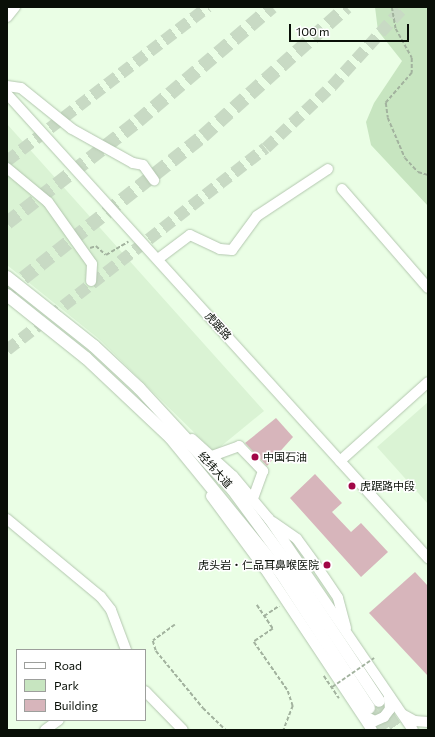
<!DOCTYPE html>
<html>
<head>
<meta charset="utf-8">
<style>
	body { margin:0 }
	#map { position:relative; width:435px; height:737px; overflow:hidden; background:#eafee5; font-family:Commissioner,"Noto Sans SC",sans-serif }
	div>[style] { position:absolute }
	.built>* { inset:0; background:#daf3d4 }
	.green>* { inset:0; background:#c7e5c0 }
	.building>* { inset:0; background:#d7b5bb }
	.major-tunnel>* { height:12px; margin-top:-6px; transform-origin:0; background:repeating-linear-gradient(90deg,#c8dac4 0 12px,transparent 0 18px) }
	.highway-tunnel>* { height:14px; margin-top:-7px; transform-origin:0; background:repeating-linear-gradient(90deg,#c8dac4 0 14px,transparent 0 21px) }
	.path>* { height:1.5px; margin-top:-0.75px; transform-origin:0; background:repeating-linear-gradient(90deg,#a2b29e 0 4px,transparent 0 6px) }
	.roads { filter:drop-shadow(0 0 1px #b3c7af) drop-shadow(0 0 1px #b3c7af) }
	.minor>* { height:10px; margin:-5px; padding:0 5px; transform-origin:5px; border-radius:5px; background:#fff }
	.major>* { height:12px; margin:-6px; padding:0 6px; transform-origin:6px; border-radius:6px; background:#fff }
	.path-bridge>* { height:1.5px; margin-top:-0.75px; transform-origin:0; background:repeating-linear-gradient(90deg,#a2b29e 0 4px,transparent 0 6px) }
	.dots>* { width:11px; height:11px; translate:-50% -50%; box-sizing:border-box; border:2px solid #fff; border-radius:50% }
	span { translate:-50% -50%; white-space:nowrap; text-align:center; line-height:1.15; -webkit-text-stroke:3px #fff; paint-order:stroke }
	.street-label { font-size:11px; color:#090f07 }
	.poi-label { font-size:11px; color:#090f07 }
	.left { translate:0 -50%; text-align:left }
	.right { translate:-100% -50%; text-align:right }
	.frame { position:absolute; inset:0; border:8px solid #090f07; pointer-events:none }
	.legend { position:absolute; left:16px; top:649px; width:130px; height:72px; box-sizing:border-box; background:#fff; border:1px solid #9d9f9c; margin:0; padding:5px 7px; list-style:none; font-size:12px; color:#090f07 }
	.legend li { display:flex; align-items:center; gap:8px; height:20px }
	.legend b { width:20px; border:1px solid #9d9f9c }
	.scale { position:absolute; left:289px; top:24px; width:120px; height:18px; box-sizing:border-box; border:2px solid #090f07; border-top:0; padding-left:5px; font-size:12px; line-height:14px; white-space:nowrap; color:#090f07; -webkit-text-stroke:3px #fff; paint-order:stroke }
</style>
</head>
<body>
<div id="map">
	<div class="built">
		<div style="clip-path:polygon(7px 124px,264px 411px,214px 452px,99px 339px,7px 265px)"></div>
		<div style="clip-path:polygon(428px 402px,428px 504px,377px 447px)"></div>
	</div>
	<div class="green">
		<div style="clip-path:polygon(375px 7px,428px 7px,428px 206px,371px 145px,366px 122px,374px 103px,402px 61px,378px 31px)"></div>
	</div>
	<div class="building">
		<div style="clip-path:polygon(276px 418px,293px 437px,267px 466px,245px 443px)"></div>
		<div style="clip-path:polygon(315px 474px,342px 503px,332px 512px,351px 532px,361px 523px,388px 552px,361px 577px,290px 498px)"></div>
		<div style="clip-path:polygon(415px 572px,428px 586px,428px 676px,369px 613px)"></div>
	</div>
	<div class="major-tunnel">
		<div style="left:7px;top:161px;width:253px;rotate:-37.5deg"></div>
		<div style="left:7px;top:350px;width:328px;rotate:-38deg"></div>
		<div style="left:266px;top:148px;width:91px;rotate:-43.2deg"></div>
		<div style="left:332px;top:86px;width:107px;rotate:-47.7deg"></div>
		<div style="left:379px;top:701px;width:35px;rotate:57deg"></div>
		<div style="left:369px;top:708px;width:27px;rotate:54deg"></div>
	</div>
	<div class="highway-tunnel">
		<div style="left:7px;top:223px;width:166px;rotate:-37.9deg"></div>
		<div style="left:138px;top:121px;width:176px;rotate:-40.4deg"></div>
		<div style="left:7px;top:291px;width:250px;rotate:-38.3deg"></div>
		<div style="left:203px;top:136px;width:193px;rotate:-41.9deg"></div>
	</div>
	<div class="path">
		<div style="left:392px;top:7px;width:22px;rotate:80deg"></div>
		<div style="left:396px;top:29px;width:33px;rotate:61deg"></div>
		<div style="left:412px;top:58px;width:15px;rotate:90deg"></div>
		<div style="left:412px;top:73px;width:40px;rotate:131deg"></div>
		<div style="left:386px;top:103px;width:15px;rotate:82deg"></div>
		<div style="left:388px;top:118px;width:43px;rotate:67deg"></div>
		<div style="left:405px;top:158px;width:19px;rotate:47deg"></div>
		<div style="left:418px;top:172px;width:10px;rotate:17deg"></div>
		<div style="left:90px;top:248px;width:6px;rotate:-18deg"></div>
		<div style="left:96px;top:246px;width:13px;rotate:42deg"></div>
		<div style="left:106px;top:255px;width:26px;rotate:-31deg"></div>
		<div style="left:257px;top:605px;width:29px;rotate:56deg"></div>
		<div style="left:273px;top:629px;width:23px;rotate:146deg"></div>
		<div style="left:254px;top:642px;width:60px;rotate:55.2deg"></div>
		<div style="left:288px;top:691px;width:16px;rotate:72deg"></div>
		<div style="left:293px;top:706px;width:26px;rotate:111deg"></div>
		<div style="left:264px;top:616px;width:18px;rotate:-34deg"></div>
		<div style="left:175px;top:625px;width:27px;rotate:144deg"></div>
		<div style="left:153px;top:641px;width:10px;rotate:73deg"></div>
		<div style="left:156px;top:651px;width:74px;rotate:50.5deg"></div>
		<div style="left:203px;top:708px;width:32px;rotate:44deg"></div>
		<div style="left:324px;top:676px;width:27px;rotate:56deg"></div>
	</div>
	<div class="roads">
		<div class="minor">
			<div style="left:7px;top:17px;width:13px;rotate:-51deg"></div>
			<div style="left:7px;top:86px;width:14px;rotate:8deg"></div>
			<div style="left:21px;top:88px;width:65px;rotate:38.8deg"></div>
			<div style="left:72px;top:129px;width:70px;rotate:29.1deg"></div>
			<div style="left:133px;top:163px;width:10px;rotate:11deg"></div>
			<div style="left:143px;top:165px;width:19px;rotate:54deg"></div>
			<div style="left:7px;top:94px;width:627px;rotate:47.78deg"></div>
			<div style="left:7px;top:168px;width:53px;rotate:39.7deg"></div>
			<div style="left:48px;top:202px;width:76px;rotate:54.6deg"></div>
			<div style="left:92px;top:264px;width:17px;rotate:93deg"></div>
			<div style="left:342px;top:189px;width:131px;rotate:49deg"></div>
			<div style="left:158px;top:259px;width:40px;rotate:-37deg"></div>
			<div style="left:190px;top:235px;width:33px;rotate:25deg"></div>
			<div style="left:220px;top:249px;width:12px;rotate:5deg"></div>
			<div style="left:232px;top:250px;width:42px;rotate:-53.7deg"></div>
			<div style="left:257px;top:216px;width:85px;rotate:-33.5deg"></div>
			<div style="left:192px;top:439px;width:55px;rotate:42.1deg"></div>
			<div style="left:233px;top:476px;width:56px;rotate:50.1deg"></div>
			<div style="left:269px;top:519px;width:255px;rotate:55.7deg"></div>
			<div style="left:212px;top:456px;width:29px;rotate:-20deg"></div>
			<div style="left:239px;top:446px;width:35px;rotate:46deg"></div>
			<div style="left:263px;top:471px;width:30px;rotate:110deg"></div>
			<div style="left:340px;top:461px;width:118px;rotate:-41.9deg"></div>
			<div style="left:211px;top:496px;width:91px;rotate:53.5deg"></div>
			<div style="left:265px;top:569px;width:193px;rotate:56.4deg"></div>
			<div style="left:7px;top:519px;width:122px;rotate:39.7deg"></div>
			<div style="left:101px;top:597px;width:16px;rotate:52deg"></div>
			<div style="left:111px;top:610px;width:43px;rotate:69.4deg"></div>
			<div style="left:273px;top:522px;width:29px;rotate:35deg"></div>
			<div style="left:297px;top:539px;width:39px;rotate:54deg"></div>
			<div style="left:320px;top:571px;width:32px;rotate:56deg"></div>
			<div style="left:338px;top:598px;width:31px;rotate:75deg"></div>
			<div style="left:145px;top:691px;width:54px;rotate:45.7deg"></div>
			<div style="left:363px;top:715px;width:13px;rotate:27deg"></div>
			<div style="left:375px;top:721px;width:10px;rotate:-24deg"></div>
			<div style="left:384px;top:717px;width:10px;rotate:-53deg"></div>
			<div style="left:390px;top:709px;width:12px;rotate:-95deg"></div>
			<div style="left:404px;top:715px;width:13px;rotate:29deg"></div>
			<div style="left:415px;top:721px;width:13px;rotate:4deg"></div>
			<div style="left:45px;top:730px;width:17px;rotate:-36deg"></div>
		</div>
		<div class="major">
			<div style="left:7px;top:277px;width:111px;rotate:38.4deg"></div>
			<div style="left:94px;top:346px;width:62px;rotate:43deg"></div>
			<div style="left:139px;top:388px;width:139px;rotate:47.3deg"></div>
			<div style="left:233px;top:490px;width:94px;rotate:53.6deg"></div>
			<div style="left:289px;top:566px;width:162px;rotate:56.3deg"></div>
			<div style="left:7px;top:295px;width:101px;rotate:38.6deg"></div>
			<div style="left:86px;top:358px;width:117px;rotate:43.3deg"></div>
			<div style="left:171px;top:438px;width:174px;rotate:50.8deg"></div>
			<div style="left:281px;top:573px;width:161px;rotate:56.9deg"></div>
		</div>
	</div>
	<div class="path-bridge">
		<div style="left:332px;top:687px;width:51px;rotate:-34.6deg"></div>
	</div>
	<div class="dots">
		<div style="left:255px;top:457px;background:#a10747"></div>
		<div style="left:352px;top:486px;background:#a10747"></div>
		<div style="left:327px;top:565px;background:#a10747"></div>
	</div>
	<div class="street-label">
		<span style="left:218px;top:326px;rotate:48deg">虎踞路</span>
		<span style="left:215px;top:470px;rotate:48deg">经纬大道</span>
	</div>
	<div class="poi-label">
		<span class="left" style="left:263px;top:457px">中国石油</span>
		<span class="left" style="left:360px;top:486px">虎踞路中段</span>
		<span class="right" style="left:319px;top:565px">虎头岩‧仁品耳鼻喉医院</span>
	</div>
	<div class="frame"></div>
	<ul class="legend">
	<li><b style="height:5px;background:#fff"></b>Road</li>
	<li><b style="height:11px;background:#c7e5c0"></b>Park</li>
	<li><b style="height:11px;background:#d7b5bb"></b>Building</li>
	</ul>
	<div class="scale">100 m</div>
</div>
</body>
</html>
